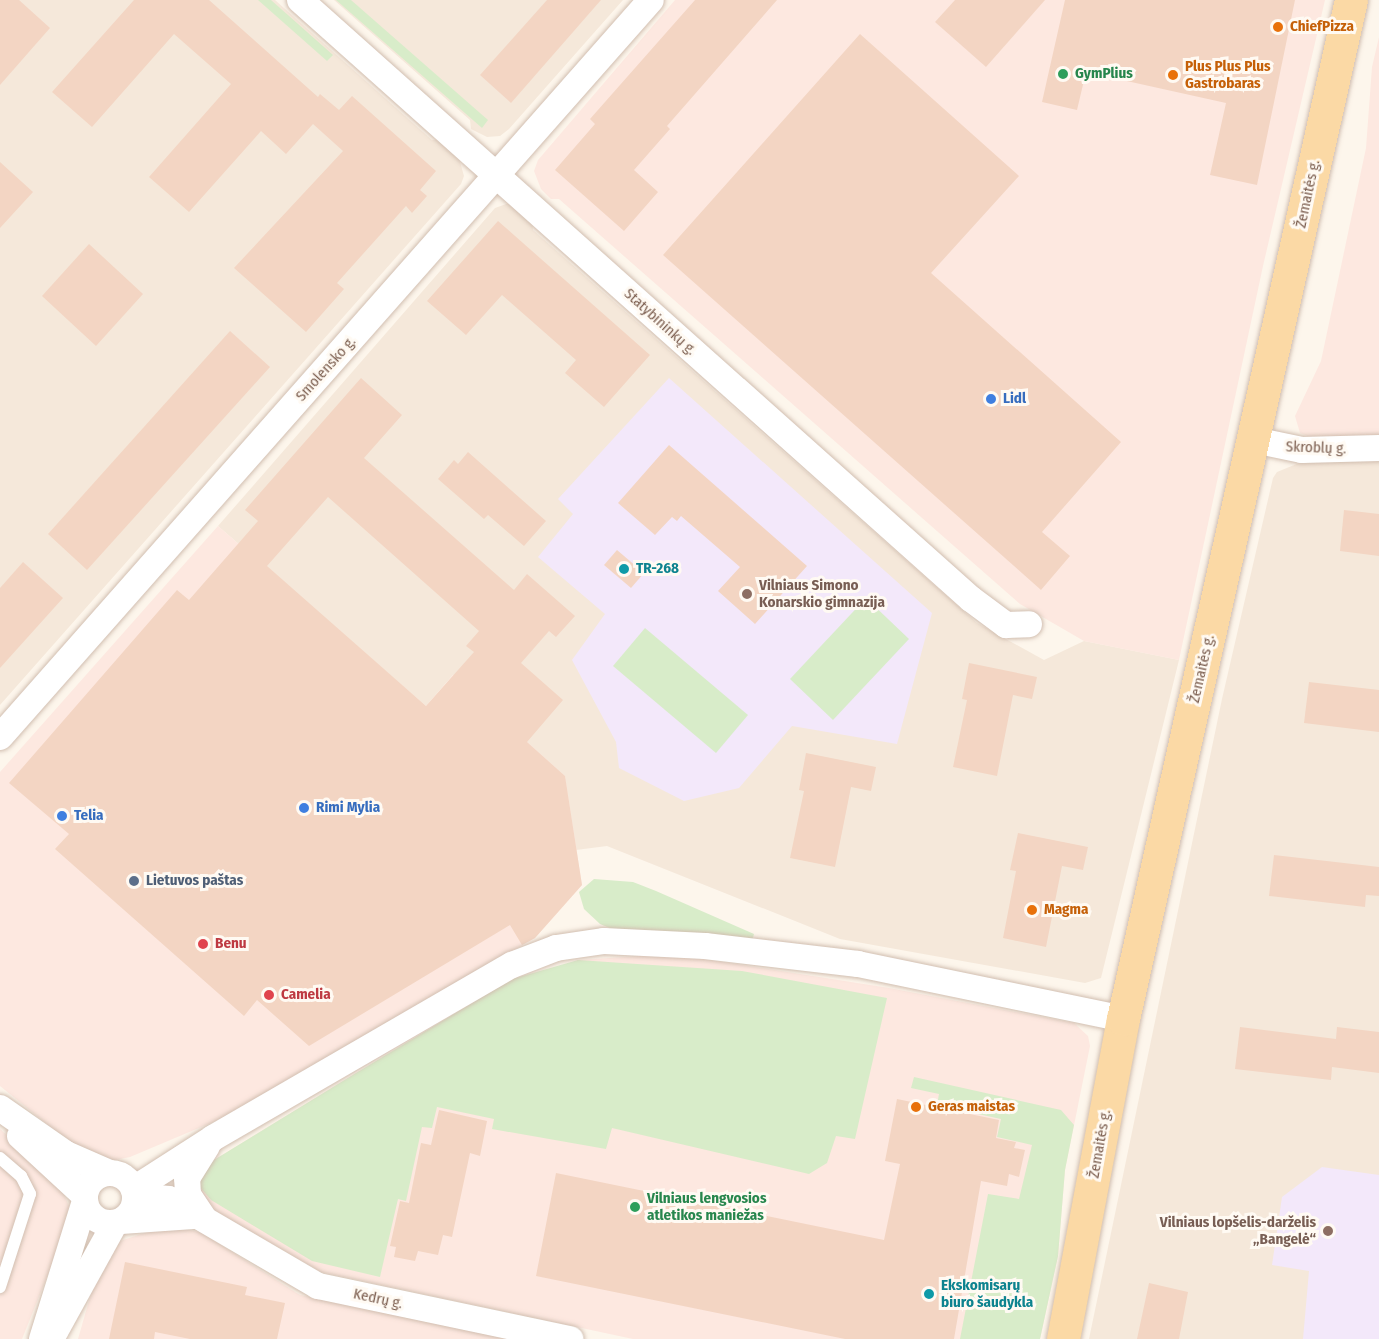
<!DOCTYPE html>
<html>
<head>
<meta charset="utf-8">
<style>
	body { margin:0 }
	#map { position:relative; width:1379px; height:1339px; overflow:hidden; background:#fdf6ec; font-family:"Fira Sans Condensed",sans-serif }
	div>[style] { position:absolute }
	.residential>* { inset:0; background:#f5e8da }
	.commercial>* { inset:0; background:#fde8e0 }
	.education>* { inset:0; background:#f3e8fa }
	.green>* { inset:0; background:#d8ecc9 }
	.building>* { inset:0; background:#f3d5c3 }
	.roads { filter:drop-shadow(0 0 2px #d1beb0) drop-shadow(0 0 2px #d1beb0) }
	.service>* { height:12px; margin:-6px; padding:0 6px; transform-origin:6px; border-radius:6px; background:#fff }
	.minor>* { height:26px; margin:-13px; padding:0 13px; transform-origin:13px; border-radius:13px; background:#fff }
	.minor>.ring { margin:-13px; padding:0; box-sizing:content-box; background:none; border:26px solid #fff; border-radius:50% }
	.primary>* { height:33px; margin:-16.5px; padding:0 16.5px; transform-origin:16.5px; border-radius:16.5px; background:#fbd9a5 }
	.dots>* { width:16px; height:16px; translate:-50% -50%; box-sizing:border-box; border:3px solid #fffaf3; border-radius:50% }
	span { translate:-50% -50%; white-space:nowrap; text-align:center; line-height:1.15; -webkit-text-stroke:6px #fffaf3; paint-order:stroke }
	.food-label { font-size:15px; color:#c56008; font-weight:700 }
	.left { translate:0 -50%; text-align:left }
	.leisure-label { font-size:15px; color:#27864d; font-weight:700 }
	.street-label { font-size:15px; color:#7a5c4d }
	.shop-label { font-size:15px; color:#366cbe; font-weight:700 }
	.culture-label { font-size:15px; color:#0d838f; font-weight:700 }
	.education-label { font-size:15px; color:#785e54; font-weight:700 }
	.right { translate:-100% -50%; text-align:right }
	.service-label { font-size:15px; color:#4e5e75; font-weight:700 }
	.health-label { font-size:15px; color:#be3a42; font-weight:700 }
</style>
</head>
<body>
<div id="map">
	<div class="residential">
		<div style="clip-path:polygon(0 0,275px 0,432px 140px,440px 140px,458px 155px,464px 176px,461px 184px,0 705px)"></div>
		<div style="clip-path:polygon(334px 0,623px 0,509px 129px,500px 136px,487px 137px,471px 129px,470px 120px)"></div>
		<div style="clip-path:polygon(509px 203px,532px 220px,533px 230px,977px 623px,1044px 660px,1084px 641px,1179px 660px,1101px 978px,1085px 983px,840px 939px,607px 846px,576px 850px,453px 675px,426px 706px,218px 526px,495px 208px)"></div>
		<div style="clip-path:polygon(1379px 458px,1379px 1339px,1089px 1339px,1222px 699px,1273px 478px,1277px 472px,1304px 461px)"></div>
	</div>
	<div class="commercial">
		<div style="clip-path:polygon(675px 0,1325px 0,1263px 266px,1179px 660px,1084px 641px,1020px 604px,559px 199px,551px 199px,541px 189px,534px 171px,538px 160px)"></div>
		<div style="clip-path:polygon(1379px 37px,1379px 437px,1313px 438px,1300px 433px,1295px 416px,1321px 361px,1366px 148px,1372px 67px)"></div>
		<div style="clip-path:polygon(218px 526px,426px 706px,453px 675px,565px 776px,582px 885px,535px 938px,319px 1064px,232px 1114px,130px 1157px,105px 1162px,69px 1142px,0 1086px,0 772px)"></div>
		<div style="clip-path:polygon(672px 954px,889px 988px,1074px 1023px,1088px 1036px,1090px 1046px,1065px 1170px,1058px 1256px,1040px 1339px,633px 1339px,321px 1272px,200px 1202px,196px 1177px,201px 1168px,356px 1073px,578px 960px)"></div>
		<div style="clip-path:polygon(0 1129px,57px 1180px,70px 1208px,69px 1222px,22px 1339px,0 1339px)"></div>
		<div style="clip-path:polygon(169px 1225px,202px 1233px,300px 1295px,514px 1339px,78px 1339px,99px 1266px,114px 1243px)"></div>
	</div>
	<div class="education">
		<div style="clip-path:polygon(669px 378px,932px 613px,897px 744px,792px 726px,739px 788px,684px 801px,619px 768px,616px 742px,572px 660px,605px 614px,538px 557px,573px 514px,558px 499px)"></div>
		<div style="clip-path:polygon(1322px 1167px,1379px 1175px,1379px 1339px,1303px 1339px,1309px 1271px,1272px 1265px,1282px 1197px)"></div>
	</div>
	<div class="green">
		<div style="clip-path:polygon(258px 0,271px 0,333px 55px,327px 61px)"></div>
		<div style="clip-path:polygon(336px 0,351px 0,488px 120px,482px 128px)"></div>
		<div style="clip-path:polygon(866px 598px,909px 639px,833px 720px,790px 679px)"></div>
		<div style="clip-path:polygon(645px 628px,748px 715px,716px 753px,613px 666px)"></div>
		<div style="clip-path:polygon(594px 879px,633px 882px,656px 891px,754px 934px,752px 941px,615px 930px,600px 924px,584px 909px,579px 892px)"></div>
		<div style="clip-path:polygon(578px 960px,742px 971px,887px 998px,855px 1139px,836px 1136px,827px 1163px,809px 1174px,612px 1128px,606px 1149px,492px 1129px,494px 1119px,437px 1107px,432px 1128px,422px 1127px,406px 1201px,398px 1199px,380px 1277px,312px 1261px,211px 1200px,199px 1186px,201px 1168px,356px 1073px,512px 979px)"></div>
		<div style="clip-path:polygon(914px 1077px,1061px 1110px,1074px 1125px,1065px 1170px,1058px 1256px,1040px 1339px,960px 1339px,988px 1194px,1019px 1199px,1032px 1145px,997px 1137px,1001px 1119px,937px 1105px,939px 1094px,911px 1088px)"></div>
	</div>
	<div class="building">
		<div style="clip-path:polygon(0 0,19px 0,50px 28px,0 85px)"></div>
		<div style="clip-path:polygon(134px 0,209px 0,318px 97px,320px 94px,339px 110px,352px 96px,436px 171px,420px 190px,427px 196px,412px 213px,406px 206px,337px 283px,344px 289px,306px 332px,234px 268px,343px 151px,313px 124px,286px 154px,261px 131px,189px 212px,149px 177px,231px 84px,174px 34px,92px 127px,52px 92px)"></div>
		<div style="clip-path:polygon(547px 0,601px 0,511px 103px,480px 75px)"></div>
		<div style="clip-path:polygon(695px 0,777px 0,667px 126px,670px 129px,634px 170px,658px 192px,624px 231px,555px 170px,595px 124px,590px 119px)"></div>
		<div style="clip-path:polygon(955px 0,1045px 0,986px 67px,935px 22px)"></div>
		<div style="clip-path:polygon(1065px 0,1295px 0,1257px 185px,1210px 175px,1226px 103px,1086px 72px,1077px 110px,1042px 102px)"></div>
		<div style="clip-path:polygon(860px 34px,1019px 176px,931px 273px,1121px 442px,1042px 532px,1070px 556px,1041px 590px,663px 255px)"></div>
		<div style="clip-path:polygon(0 162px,33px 192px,0 228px)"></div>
		<div style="clip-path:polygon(498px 221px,650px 355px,604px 407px,565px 373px,576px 360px,502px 295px,466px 335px,427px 301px)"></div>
		<div style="clip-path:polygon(89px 244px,143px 294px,96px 346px,42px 296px)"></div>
		<div style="clip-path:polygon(230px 331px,270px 367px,87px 570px,48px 534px)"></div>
		<div style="clip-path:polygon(evenodd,361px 378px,402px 415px,364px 458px,514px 590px,527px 574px,575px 616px,556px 637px,549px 631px,521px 663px,563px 700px,527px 742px,565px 776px,582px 885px,535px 938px,522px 945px,510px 925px,309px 1046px,257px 1000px,244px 1016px,55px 849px,69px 834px,9px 783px,177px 590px,189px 600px,258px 521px,245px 510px,361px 378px,328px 497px,479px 631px,466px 646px,474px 652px,426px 706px,267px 566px,328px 497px)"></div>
		<div style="clip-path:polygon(669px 445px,807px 566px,755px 624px,718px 591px,740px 567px,681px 516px,677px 521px,672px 517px,655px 535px,618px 503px)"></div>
		<div style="clip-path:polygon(468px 452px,546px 521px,524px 546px,488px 515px,484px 519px,438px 479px,454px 460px,458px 464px)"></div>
		<div style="clip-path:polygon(1344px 510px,1379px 514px,1379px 556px,1340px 551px)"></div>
		<div style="clip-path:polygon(617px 550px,644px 573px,631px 588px,604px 565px)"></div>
		<div style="clip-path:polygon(23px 562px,63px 598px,0 668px,0 588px)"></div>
		<div style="clip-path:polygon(969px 663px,1037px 677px,1032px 699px,1013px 695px,997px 776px,953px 767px,967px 700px,962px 699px)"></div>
		<div style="clip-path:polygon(1309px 682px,1379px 690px,1379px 732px,1304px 723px)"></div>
		<div style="clip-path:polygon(806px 753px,876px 767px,871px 791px,851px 787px,835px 867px,790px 858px,804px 791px,799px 790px)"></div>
		<div style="clip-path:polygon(1018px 833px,1088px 847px,1083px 870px,1062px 866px,1046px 947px,1003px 938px,1016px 871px,1010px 870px)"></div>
		<div style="clip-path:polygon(1274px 855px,1379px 867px,1379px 896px,1366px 895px,1365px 907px,1269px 896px)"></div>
		<div style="clip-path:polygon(1240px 1027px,1336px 1039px,1337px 1027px,1379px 1032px,1379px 1073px,1332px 1067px,1331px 1080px,1235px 1069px)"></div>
		<div style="clip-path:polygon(897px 1099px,999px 1120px,996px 1138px,1016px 1142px,1014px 1148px,1025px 1150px,1019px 1177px,1009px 1174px,1007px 1186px,981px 1181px,954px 1339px,845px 1339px,536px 1276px,556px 1173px,884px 1240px,900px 1164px,885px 1161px)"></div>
		<div style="clip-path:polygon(439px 1110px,487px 1121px,480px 1156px,470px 1153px,452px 1237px,443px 1235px,438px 1255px,418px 1251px,415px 1261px,394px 1257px,396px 1247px,390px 1246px,400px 1201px,409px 1203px,421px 1143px,431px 1145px)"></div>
		<div style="clip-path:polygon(125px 1262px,247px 1287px,245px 1295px,285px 1303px,277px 1339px,190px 1339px,155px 1332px,154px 1339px,109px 1339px)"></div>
		<div style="clip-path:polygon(1149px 1283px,1188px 1292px,1179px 1339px,1137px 1339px)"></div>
	</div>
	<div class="roads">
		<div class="service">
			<div style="left:0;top:1158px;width:28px;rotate:41deg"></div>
			<div style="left:21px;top:1176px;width:20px;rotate:63deg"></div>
			<div style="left:30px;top:1194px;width:98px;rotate:107.9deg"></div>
		</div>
		<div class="minor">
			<div style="left:300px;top:0;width:899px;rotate:41.76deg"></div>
			<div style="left:971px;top:599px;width:44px;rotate:36.6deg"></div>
			<div style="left:1006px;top:625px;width:23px;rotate:-2deg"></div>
			<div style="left:1254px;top:440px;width:49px;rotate:11.8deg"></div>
			<div style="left:1302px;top:450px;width:77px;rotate:-1.5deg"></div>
			<div style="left:0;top:737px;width:983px;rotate:-48.55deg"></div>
			<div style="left:0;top:1108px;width:80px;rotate:34.9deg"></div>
			<div style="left:66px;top:1154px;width:48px;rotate:23.4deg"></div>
			<div style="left:20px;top:1136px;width:88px;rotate:42.7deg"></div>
			<div class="ring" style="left:85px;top:1173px;width:24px;height:24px"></div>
			<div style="left:134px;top:1189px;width:94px;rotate:-32.8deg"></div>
			<div style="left:213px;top:1138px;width:345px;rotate:-30.1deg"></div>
			<div style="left:512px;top:965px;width:47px;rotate:-21.1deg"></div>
			<div style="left:556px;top:948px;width:49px;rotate:-8.3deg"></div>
			<div style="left:604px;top:941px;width:101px;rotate:2.8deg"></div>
			<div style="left:705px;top:946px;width:154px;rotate:6.7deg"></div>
			<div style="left:858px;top:964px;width:271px;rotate:11.7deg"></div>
			<div style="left:136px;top:1196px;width:33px;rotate:5deg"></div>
			<div style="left:169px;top:1199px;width:173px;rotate:30.3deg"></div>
			<div style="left:318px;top:1286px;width:258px;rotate:11.9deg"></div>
			<div style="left:203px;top:1217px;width:27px;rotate:-124deg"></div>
			<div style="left:188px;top:1195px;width:17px;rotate:-93deg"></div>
			<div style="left:187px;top:1178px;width:38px;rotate:-58deg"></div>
			<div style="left:121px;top:1221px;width:72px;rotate:-4deg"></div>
			<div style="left:42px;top:1339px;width:145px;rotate:-72.7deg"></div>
			<div style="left:51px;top:1339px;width:132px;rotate:-61.1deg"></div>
		</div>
		<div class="primary">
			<div style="left:1063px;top:1339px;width:326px;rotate:-79.4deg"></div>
			<div style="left:1123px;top:1019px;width:1044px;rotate:-77.39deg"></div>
		</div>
	</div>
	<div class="dots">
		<div style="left:1278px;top:27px;background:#e8710a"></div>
		<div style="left:1063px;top:74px;background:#2e9e5b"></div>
		<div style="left:1173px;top:75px;background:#e8710a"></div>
		<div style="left:991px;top:399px;background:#3f7fe0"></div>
		<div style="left:624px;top:569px;background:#0f9aa8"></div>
		<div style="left:747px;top:594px;background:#8d6e63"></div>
		<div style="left:304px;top:808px;background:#3f7fe0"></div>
		<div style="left:62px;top:816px;background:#3f7fe0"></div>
		<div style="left:134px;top:881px;background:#5c6f8a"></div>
		<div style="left:1032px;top:910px;background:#e8710a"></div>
		<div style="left:203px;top:944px;background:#e0444e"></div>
		<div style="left:269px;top:995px;background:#e0444e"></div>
		<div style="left:916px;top:1107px;background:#e8710a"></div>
		<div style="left:635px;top:1207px;background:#2e9e5b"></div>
		<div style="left:1328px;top:1231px;background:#8d6e63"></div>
		<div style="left:929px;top:1294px;background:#0f9aa8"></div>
	</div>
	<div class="food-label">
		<span class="left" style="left:1290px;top:27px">ChiefPizza</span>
		<span class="left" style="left:1185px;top:75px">Plus Plus Plus<br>Gastrobaras</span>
		<span class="left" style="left:1044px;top:910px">Magma</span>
		<span class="left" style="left:928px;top:1107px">Geras maistas</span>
	</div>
	<div class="leisure-label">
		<span class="left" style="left:1075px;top:74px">GymPlius</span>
		<span class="left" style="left:647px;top:1207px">Vilniaus lengvosios<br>atletikos maniežas</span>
	</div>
	<div class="street-label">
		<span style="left:1308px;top:194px;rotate:-78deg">Žemaitės g.</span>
		<span style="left:660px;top:322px;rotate:42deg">Statybininkų g.</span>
		<span style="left:326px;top:369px;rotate:-48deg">Smolensko g.</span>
		<span style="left:1316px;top:448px;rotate:2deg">Skroblų g.</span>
		<span style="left:1202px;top:669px;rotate:-77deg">Žemaitės g.</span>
		<span style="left:1100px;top:1144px;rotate:-80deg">Žemaitės g.</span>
		<span style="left:378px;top:1299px;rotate:12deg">Kedrų g.</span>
	</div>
	<div class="shop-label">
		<span class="left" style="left:1003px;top:399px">Lidl</span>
		<span class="left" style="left:316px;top:808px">Rimi Mylia</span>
		<span class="left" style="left:74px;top:816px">Telia</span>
	</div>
	<div class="culture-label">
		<span class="left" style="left:636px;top:569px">TR-268</span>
		<span class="left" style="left:941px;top:1294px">Ekskomisarų<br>biuro šaudykla</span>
	</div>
	<div class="education-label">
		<span class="left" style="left:759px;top:594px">Vilniaus Simono<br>Konarskio gimnazija</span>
		<span class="right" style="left:1316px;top:1231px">Vilniaus lopšelis-darželis<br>„Bangelė“</span>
	</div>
	<div class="service-label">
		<span class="left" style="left:146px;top:881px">Lietuvos paštas</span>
	</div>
	<div class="health-label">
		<span class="left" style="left:215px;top:944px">Benu</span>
		<span class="left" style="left:281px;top:995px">Camelia</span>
	</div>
</div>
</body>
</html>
